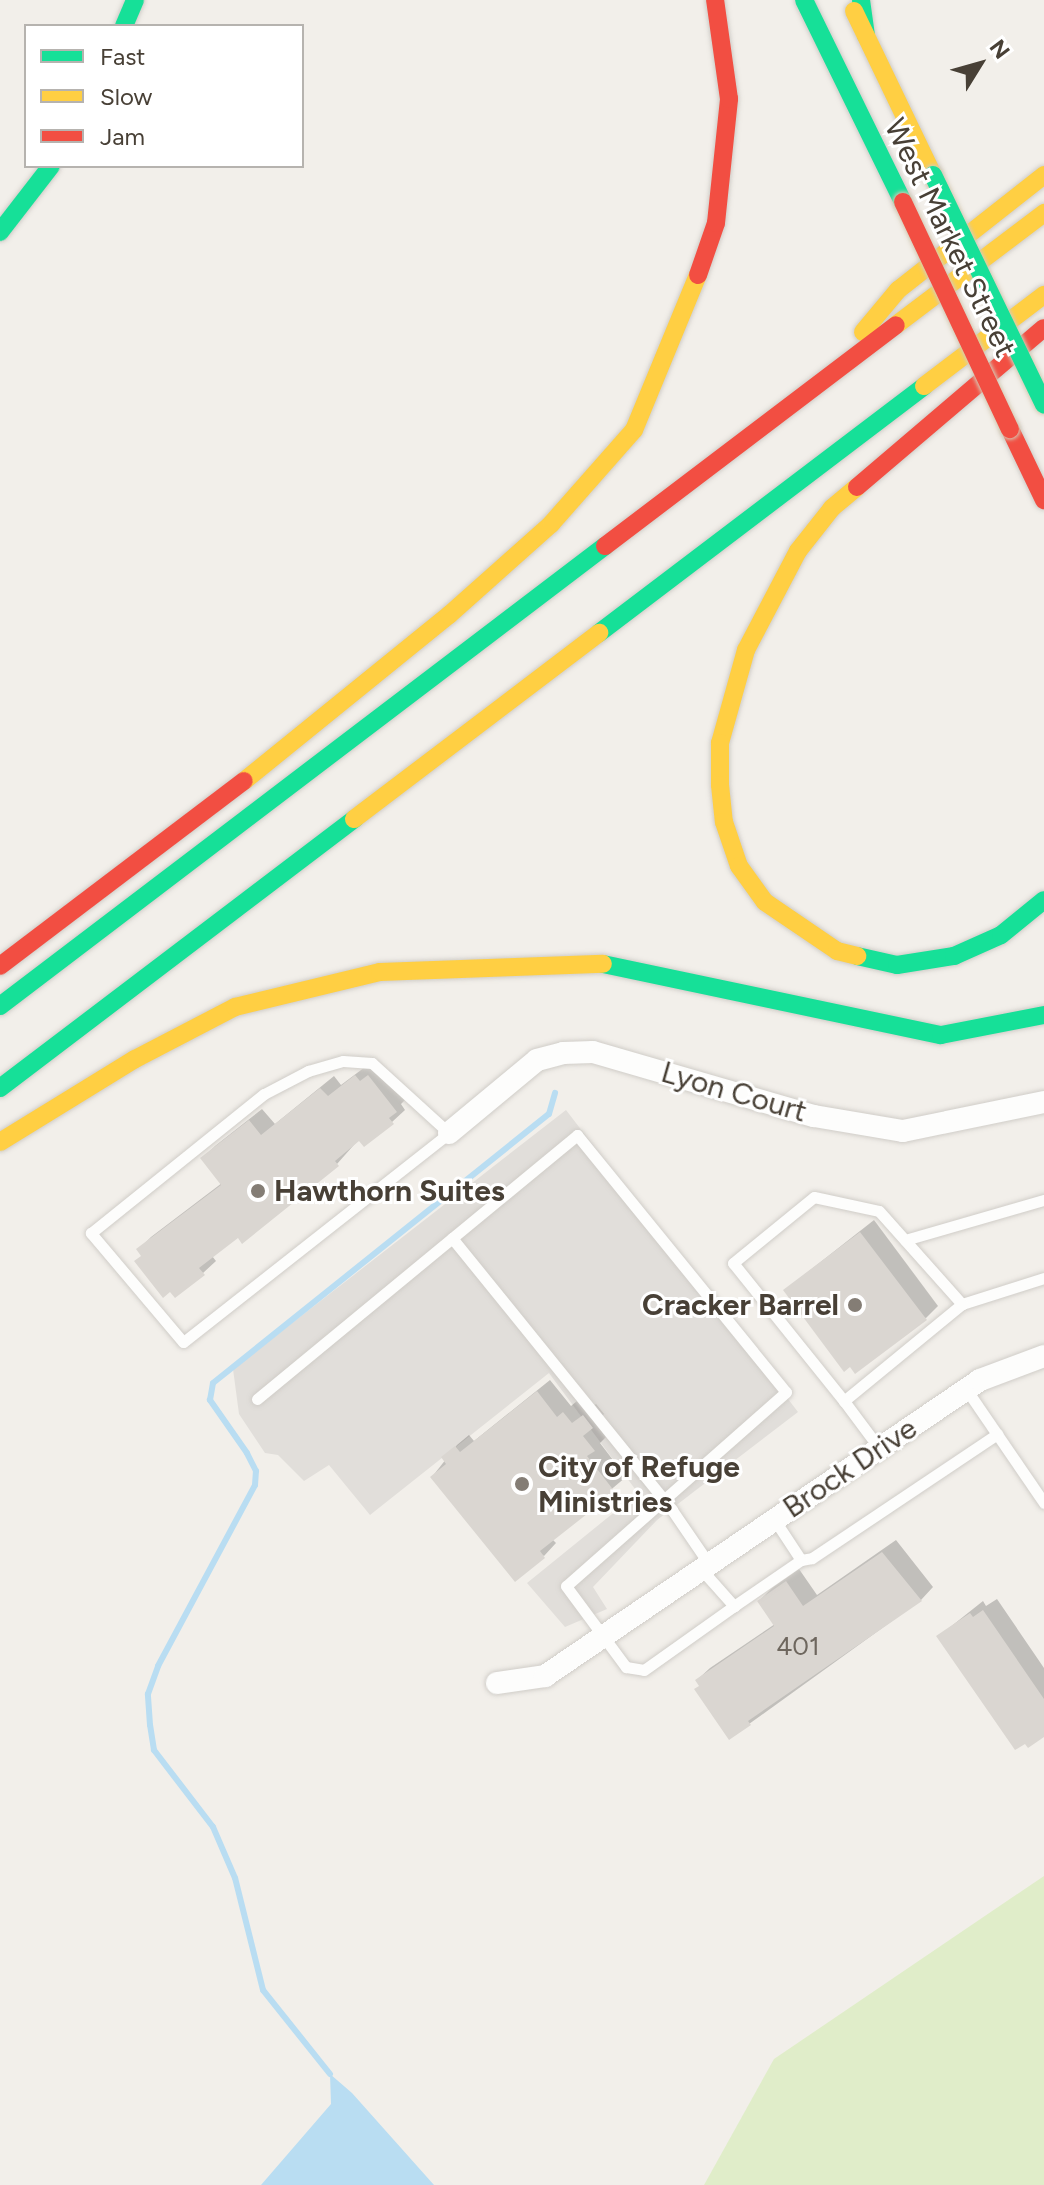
<!DOCTYPE html>
<html>
<head>
<meta charset="utf-8">
<style>
	body { margin:0 }
	#map { position:relative; width:1044px; height:2185px; overflow:hidden; background:#f2efea; font-family:Figtree,sans-serif }
	div>[style] { position:absolute }
	.green>* { inset:0; background:#e0edc9 }
	.parking>* { inset:0; background:#e1deda }
	.water>* { inset:0; background:#b9ddf2 }
	.shadow>* { inset:0; background:#0003 }
	.stream>* { height:6px; margin:-3px; padding:0 3px; transform-origin:3px; border-radius:3px; background:#b9ddf2 }
	.building>* { inset:0; background:#dad6d1 }
	.roads { filter:drop-shadow(0 0 2px #d0cdc8) drop-shadow(0 0 2px #d0cdc8) }
	.lane>* { height:11px; margin:-5.5px; padding:0 5.5px; transform-origin:5.5px; border-radius:5.5px; background:#fdfdfc }
	.street>* { height:22px; margin:-11px; padding:0 11px; transform-origin:11px; border-radius:11px; background:#fdfdfc }
	.fast>* { height:18px; margin:-9px; padding:0 9px; transform-origin:9px; border-radius:9px; background:#16e098 }
	.slow>* { height:18px; margin:-9px; padding:0 9px; transform-origin:9px; border-radius:9px; background:#ffcf43 }
	.jam>* { height:18px; margin:-9px; padding:0 9px; transform-origin:9px; border-radius:9px; background:#f24e42 }
	.bridges { filter:drop-shadow(0 0 2px #d5cbb6) drop-shadow(0 0 2px #d5cbb6) }
	.fast-bridge>* { height:18px; margin:-9px; padding:0 9px; transform-origin:9px; border-radius:9px; background:#16e098 }
	.jam-bridge>* { height:18px; margin:-9px; padding:0 9px; transform-origin:9px; border-radius:9px; background:#f24e42 }
	.dots>* { width:22px; height:22px; translate:-50% -50%; box-sizing:border-box; border:4px solid #fff; border-radius:50% }
	span { translate:-50% -50%; white-space:nowrap; text-align:center; line-height:1.15; -webkit-text-stroke:6px #fff; paint-order:stroke }
	.number-label { font-size:26px; color:#6e675e }
	.number-label span { -webkit-text-stroke-width:0 }
	.street-label { font-size:30px; color:#484036 }
	.poi-label { font-size:30px; color:#484036; font-weight:700 }
	.left { translate:0 -50%; text-align:left }
	.right { translate:-100% -50%; text-align:right }
	.legend { position:absolute; left:24px; top:24px; width:280px; height:144px; box-sizing:border-box; background:#fff; border:2px solid #b6b3af; margin:0; padding:10px 14px; list-style:none; font-size:24px; color:#484036 }
	.legend li { display:flex; align-items:center; gap:16px; height:40px }
	.legend b { width:40px; border:2px solid #b6b3af }
	.north { position:absolute; left:940px; top:24px; width:80px; height:80px; -webkit-text-stroke:6px #fff; paint-order:stroke; rotate:53deg; font-size:22px; font-weight:700; line-height:32px; text-align:center; color:#484036 }
	.north::after { content:''; display:block; margin:auto; width:28px; height:36px; background:#484036; clip-path:polygon(50% 0,100% 100%,50% 72%,0 100%) }
</style>
</head>
<body>
<div id="map">
	<div class="green">
		<div style="clip-path:polygon(1044px 1876px,1044px 2185px,704px 2185px,774px 2059px)"></div>
	</div>
	<div class="parking">
		<div style="clip-path:polygon(566px 1110px,798px 1412px,657px 1520px,593px 1587px,607px 1609px,565px 1627px,527px 1583px,638px 1493px,549px 1373px,370px 1515px,329px 1465px,304px 1481px,278px 1455px,265px 1453px,239px 1414px,233px 1369px)"></div>
	</div>
	<div class="water">
		<div style="clip-path:polygon(330px 2074px,352px 2093px,434px 2185px,261px 2185px,331px 2104px)"></div>
	</div>
	<div class="shadow">
		<div style="clip-path:polygon(369px 1064px,408px 1097px,401px 1104px,405px 1110px,392px 1122px,360px 1138px,337px 1164px,212px 1256px,216px 1261px,203px 1273px,143px 1255px,139px 1249px,151px 1237px,222px 1183px,203px 1158px,215px 1146px,262px 1109px,275px 1124px,334px 1076px,341px 1085px)"></div>
		<div style="clip-path:polygon(874px 1220px,938px 1306px,926px 1318px,785px 1290px)"></div>
		<div style="clip-path:polygon(550px 1380px,571px 1406px,577px 1401px,586px 1412px,596px 1404px,604px 1414px,595px 1423px,606px 1437px,600px 1443px,626px 1477px,552px 1539px,556px 1543px,544px 1556px,432px 1477px,457px 1445px,469px 1435px,474px 1441px)"></div>
		<div style="clip-path:polygon(896px 1540px,933px 1587px,921px 1600px,749px 1724px,701px 1685px,697px 1680px,710px 1668px,775px 1624px,759px 1601px,772px 1588px,799px 1569px,817px 1595px)"></div>
		<div style="clip-path:polygon(997px 1599px,1044px 1668px,1044px 1733px,939px 1636px,983px 1601px,986px 1606px)"></div>
	</div>
	<div class="stream">
		<div style="left:330px;top:2074px;width:107px;rotate:-128.6deg"></div>
		<div style="left:263px;top:1990px;width:115px;rotate:-104deg"></div>
		<div style="left:235px;top:1878px;width:56px;rotate:-113.3deg"></div>
		<div style="left:213px;top:1827px;width:97px;rotate:-127.5deg"></div>
		<div style="left:154px;top:1750px;width:25px;rotate:-99deg"></div>
		<div style="left:150px;top:1725px;width:31px;rotate:-94deg"></div>
		<div style="left:148px;top:1694px;width:30px;rotate:-70deg"></div>
		<div style="left:158px;top:1666px;width:205px;rotate:-61.8deg"></div>
		<div style="left:255px;top:1485px;width:14px;rotate:-86deg"></div>
		<div style="left:256px;top:1471px;width:20px;rotate:-117deg"></div>
		<div style="left:247px;top:1453px;width:65px;rotate:-124.9deg"></div>
		<div style="left:210px;top:1400px;width:17px;rotate:-80deg"></div>
		<div style="left:213px;top:1383px;width:430px;rotate:-38.7deg"></div>
		<div style="left:549px;top:1114px;width:22px;rotate:-74deg"></div>
	</div>
	<div class="building">
		<div style="clip-path:polygon(355px 1075px,360px 1081px,368px 1075px,397px 1112px,389px 1118px,394px 1124px,364px 1147px,359px 1141px,335px 1161px,339px 1166px,242px 1244px,238px 1238px,199px 1268px,205px 1275px,175px 1298px,170px 1292px,163px 1298px,134px 1261px,141px 1256px,136px 1249px,221px 1185px,200px 1158px,249px 1120px,261px 1135px,320px 1088px,328px 1096px)"></div>
		<div style="clip-path:polygon(860px 1232px,927px 1320px,855px 1374px,850px 1367px,844px 1372px,783px 1290px)"></div>
		<div style="clip-path:polygon(537px 1391px,557px 1417px,563px 1412px,572px 1423px,583px 1415px,593px 1428px,583px 1436px,595px 1451px,587px 1456px,615px 1492px,540px 1551px,545px 1558px,515px 1582px,430px 1477px,446px 1464px,441px 1457px,455px 1446px,460px 1452px)"></div>
		<div style="clip-path:polygon(882px 1552px,922px 1601px,748px 1721px,751px 1725px,729px 1740px,694px 1689px,699px 1686px,695px 1680px,774px 1626px,757px 1601px,786px 1581px,803px 1606px)"></div>
		<div style="clip-path:polygon(983px 1610px,1044px 1699px,1044px 1737px,1028px 1748px,1025px 1744px,1015px 1750px,936px 1636px,970px 1613px,973px 1617px)"></div>
	</div>
	<div class="roads">
		<div class="lane">
			<div style="left:343px;top:1061px;width:29px;rotate:4deg"></div>
			<div style="left:372px;top:1063px;width:104px;rotate:42.3deg"></div>
			<div style="left:449px;top:1133px;width:338px;rotate:141.8deg"></div>
			<div style="left:183px;top:1342px;width:143px;rotate:-130.2deg"></div>
			<div style="left:91px;top:1233px;width:222px;rotate:-38.8deg"></div>
			<div style="left:264px;top:1094px;width:50px;rotate:-27.6deg"></div>
			<div style="left:308px;top:1071px;width:36px;rotate:-16deg"></div>
			<div style="left:452px;top:1238px;width:350px;rotate:51deg"></div>
			<div style="left:672px;top:1510px;width:65px;rotate:55.6deg"></div>
			<div style="left:905px;top:1240px;width:145px;rotate:-16.1deg"></div>
			<div style="left:962px;top:1304px;width:86px;rotate:-17.6deg"></div>
			<div style="left:966px;top:1389px;width:138px;rotate:55.6deg"></div>
			<div style="left:257px;top:1399px;width:415px;rotate:-39.5deg"></div>
			<div style="left:577px;top:1135px;width:331px;rotate:50.9deg"></div>
			<div style="left:786px;top:1392px;width:293px;rotate:138.6deg"></div>
			<div style="left:566px;top:1586px;width:101px;rotate:53.5deg"></div>
			<div style="left:626px;top:1667px;width:18px;rotate:9deg"></div>
			<div style="left:644px;top:1670px;width:110px;rotate:-35.4deg"></div>
			<div style="left:844px;top:1401px;width:177px;rotate:-128.8deg"></div>
			<div style="left:733px;top:1263px;width:104px;rotate:-39.2deg"></div>
			<div style="left:814px;top:1197px;width:66px;rotate:12.2deg"></div>
			<div style="left:879px;top:1211px;width:125px;rotate:48.3deg"></div>
			<div style="left:962px;top:1304px;width:153px;rotate:140.6deg"></div>
			<div style="left:844px;top:1401px;width:59px;rotate:53.3deg"></div>
			<div style="left:774px;top:1519px;width:49px;rotate:56.6deg"></div>
			<div style="left:801px;top:1560px;width:11px;rotate:-10deg"></div>
			<div style="left:812px;top:1558px;width:223px;rotate:-33.8deg"></div>
			<div style="left:701px;top:1569px;width:50px;rotate:48.3deg"></div>
			<div style="left:734px;top:1606px;width:81px;rotate:-34.5deg"></div>
		</div>
		<div class="street">
			<div style="left:449px;top:1133px;width:114px;rotate:-39.7deg"></div>
			<div style="left:537px;top:1060px;width:27px;rotate:-15deg"></div>
			<div style="left:563px;top:1053px;width:30px;rotate:-2deg"></div>
			<div style="left:593px;top:1052px;width:230px;rotate:16.2deg"></div>
			<div style="left:814px;top:1116px;width:90px;rotate:9.6deg"></div>
			<div style="left:903px;top:1131px;width:144px;rotate:-11.6deg"></div>
			<div style="left:497px;top:1683px;width:49px;rotate:-8.3deg"></div>
			<div style="left:545px;top:1676px;width:526px;rotate:-34.23deg"></div>
			<div style="left:980px;top:1380px;width:68px;rotate:-20.6deg"></div>
		</div>
		<div class="fast">
			<div style="left:804px;top:0;width:225px;rotate:63.9deg"></div>
			<div style="left:861px;top:0;width:36px;rotate:82deg"></div>
			<div style="left:124px;top:26px;width:28px;rotate:-67deg"></div>
			<div style="left:0;top:232px;width:83px;rotate:-52.3deg"></div>
			<div style="left:599px;top:633px;width:408px;rotate:-37.2deg"></div>
			<div style="left:857px;top:956px;width:41px;rotate:12.7deg"></div>
			<div style="left:897px;top:965px;width:58px;rotate:-9deg"></div>
			<div style="left:954px;top:956px;width:51px;rotate:-24.1deg"></div>
			<div style="left:1001px;top:935px;width:55px;rotate:-39.1deg"></div>
			<div style="left:603px;top:964px;width:345px;rotate:11.9deg"></div>
			<div style="left:941px;top:1035px;width:105px;rotate:-11deg"></div>
			<div style="left:0;top:1006px;width:760px;rotate:-37.25deg"></div>
			<div style="left:0;top:1088px;width:445px;rotate:-37.2deg"></div>
		</div>
		<div class="slow">
			<div style="left:854px;top:11px;width:182px;rotate:64.3deg"></div>
			<div style="left:896px;top:325px;width:186px;rotate:-37.1deg"></div>
			<div style="left:863px;top:332px;width:55px;rotate:-50.2deg"></div>
			<div style="left:898px;top:290px;width:186px;rotate:-38.2deg"></div>
			<div style="left:924px;top:386px;width:151px;rotate:-37.2deg"></div>
			<div style="left:857px;top:487px;width:33px;rotate:140deg"></div>
			<div style="left:832px;top:508px;width:55px;rotate:128.3deg"></div>
			<div style="left:798px;top:551px;width:112px;rotate:117.7deg"></div>
			<div style="left:746px;top:650px;width:97px;rotate:105.6deg"></div>
			<div style="left:720px;top:743px;width:42px;rotate:90deg"></div>
			<div style="left:720px;top:785px;width:37px;rotate:84deg"></div>
			<div style="left:724px;top:822px;width:46px;rotate:71.2deg"></div>
			<div style="left:739px;top:866px;width:44px;rotate:54.2deg"></div>
			<div style="left:765px;top:902px;width:87px;rotate:34.2deg"></div>
			<div style="left:837px;top:951px;width:21px;rotate:14deg"></div>
			<div style="left:244px;top:781px;width:264px;rotate:-39deg"></div>
			<div style="left:449px;top:615px;width:137px;rotate:-41.7deg"></div>
			<div style="left:551px;top:524px;width:125px;rotate:-48.6deg"></div>
			<div style="left:634px;top:430px;width:168px;rotate:-67.6deg"></div>
			<div style="left:354px;top:819px;width:308px;rotate:-37.2deg"></div>
			<div style="left:0;top:1142px;width:158px;rotate:-31.6deg"></div>
			<div style="left:135px;top:1059px;width:113px;rotate:-27.5deg"></div>
			<div style="left:235px;top:1007px;width:149px;rotate:-13.6deg"></div>
			<div style="left:380px;top:972px;width:223px;rotate:-2.1deg"></div>
		</div>
		<div class="jam">
			<div style="left:698px;top:275px;width:55px;rotate:-70.9deg"></div>
			<div style="left:716px;top:223px;width:125px;rotate:-84deg"></div>
			<div style="left:729px;top:99px;width:100px;rotate:-98deg"></div>
			<div style="left:1010px;top:429px;width:79px;rotate:64.4deg"></div>
			<div style="left:857px;top:487px;width:245px;rotate:-40.4deg"></div>
			<div style="left:605px;top:546px;width:365px;rotate:-37.2deg"></div>
			<div style="left:0;top:966px;width:306px;rotate:-37.2deg"></div>
		</div>
	</div>
	<div class="bridges">
		<div class="fast-bridge">
			<div style="left:933px;top:175px;width:255px;rotate:64.2deg"></div>
		</div>
		<div class="jam-bridge">
			<div style="left:903px;top:202px;width:251px;rotate:64.8deg"></div>
		</div>
	</div>
	<div class="dots">
		<div style="left:258px;top:1191px;background:#847d75"></div>
		<div style="left:855px;top:1305px;background:#847d75"></div>
		<div style="left:522px;top:1484px;background:#847d75"></div>
	</div>
	<div class="number-label">
		<span style="left:798px;top:1647px">401</span>
	</div>
	<div class="street-label">
		<span style="left:950px;top:238px;rotate:64deg">West Market Street</span>
		<span style="left:734px;top:1092px;rotate:16deg">Lyon Court</span>
		<span style="left:850px;top:1468px;rotate:-34deg">Brock Drive</span>
	</div>
	<div class="poi-label">
		<span class="left" style="left:274px;top:1191px">Hawthorn Suites</span>
		<span class="right" style="left:839px;top:1305px">Cracker Barrel</span>
		<span class="left" style="left:538px;top:1484px">City of Refuge<br>Ministries</span>
	</div>
	<ul class="legend">
	<li><b style="height:10px;background:#16e098"></b>Fast</li>
	<li><b style="height:10px;background:#ffcf43"></b>Slow</li>
	<li><b style="height:10px;background:#f24e42"></b>Jam</li>
	</ul>
	<div class="north">N</div>
</div>
</body>
</html>
